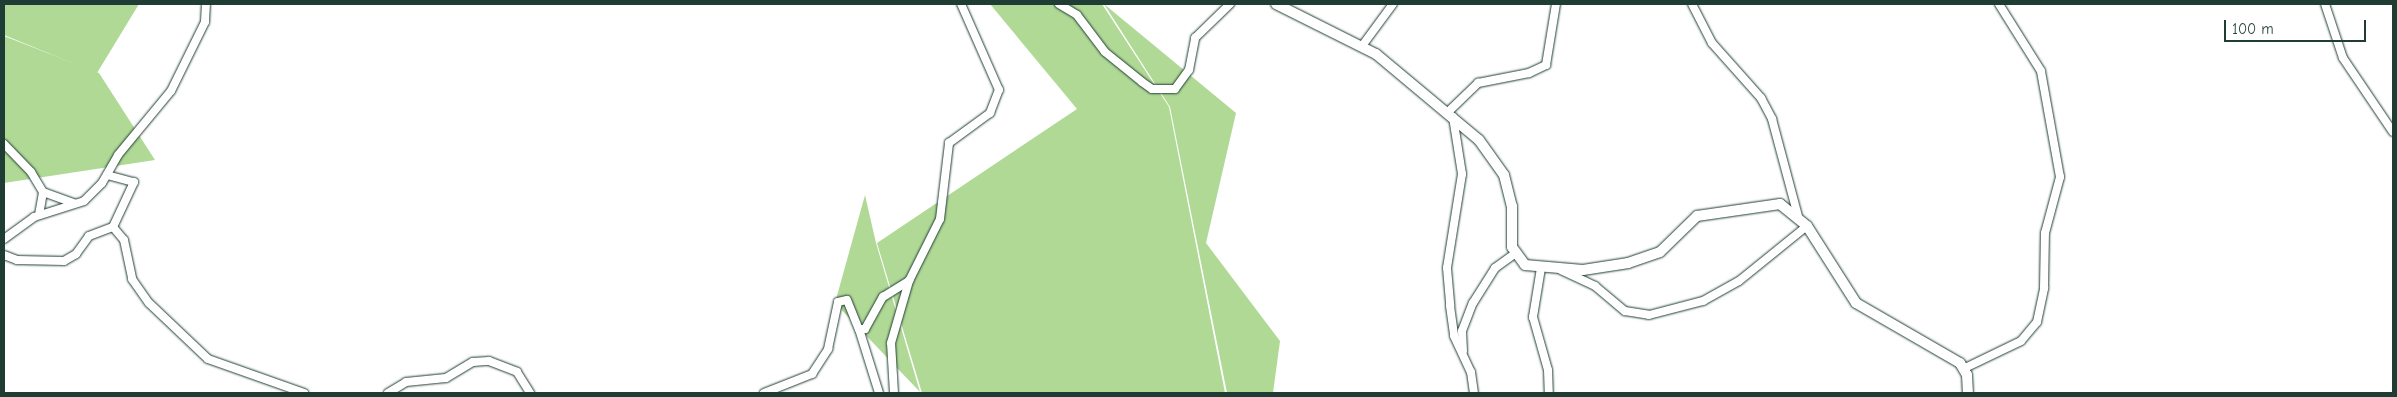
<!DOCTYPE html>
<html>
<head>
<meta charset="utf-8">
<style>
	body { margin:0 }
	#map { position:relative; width:2397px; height:397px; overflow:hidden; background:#fff; font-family:"Comic Neue",sans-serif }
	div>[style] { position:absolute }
	.green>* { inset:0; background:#b0d996 }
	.roads { filter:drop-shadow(0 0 1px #1f3d34) drop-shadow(0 0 1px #1f3d34) }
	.minor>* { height:8px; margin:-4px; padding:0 4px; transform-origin:4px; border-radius:4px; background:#fff }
	.tertiary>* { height:10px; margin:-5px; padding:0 5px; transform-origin:5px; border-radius:5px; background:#fff }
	span { translate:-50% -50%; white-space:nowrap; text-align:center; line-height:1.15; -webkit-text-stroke:4.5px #fff; paint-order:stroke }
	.frame { position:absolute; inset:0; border:5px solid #1f3d34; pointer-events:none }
	.scale { position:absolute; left:2224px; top:20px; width:142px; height:22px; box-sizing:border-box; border:2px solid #1f3d34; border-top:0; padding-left:6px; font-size:15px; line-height:18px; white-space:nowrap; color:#1f3d34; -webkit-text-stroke:4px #fff; paint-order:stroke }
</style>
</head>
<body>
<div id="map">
	<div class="green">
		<div style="clip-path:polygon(4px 4px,139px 4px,97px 73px,4px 35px)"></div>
		<div style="clip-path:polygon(990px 4px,1102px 4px,1169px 107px,1225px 393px,922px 393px,877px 243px,1077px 109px)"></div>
		<div style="clip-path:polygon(1104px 4px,1236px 113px,1206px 243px,1280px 341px,1273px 393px,1227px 393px,1170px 107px)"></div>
		<div style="clip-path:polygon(4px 36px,99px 73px,155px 160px,4px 183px)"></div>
		<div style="clip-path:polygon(865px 195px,876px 243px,920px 392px,835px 303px)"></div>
	</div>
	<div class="roads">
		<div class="minor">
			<div style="left:1059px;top:4px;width:21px;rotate:31deg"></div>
			<div style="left:1077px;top:15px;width:46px;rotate:52.9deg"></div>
			<div style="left:1105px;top:52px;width:48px;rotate:39deg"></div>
			<div style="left:1142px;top:82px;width:12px;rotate:35deg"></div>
			<div style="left:1152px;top:89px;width:23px"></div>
			<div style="left:1175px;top:89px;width:24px;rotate:-54deg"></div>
			<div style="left:1189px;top:70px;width:33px;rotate:-79deg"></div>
			<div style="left:1195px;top:38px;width:49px;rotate:-44.2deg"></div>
			<div style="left:1692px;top:4px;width:44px;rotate:62.9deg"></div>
			<div style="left:1712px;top:43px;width:74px;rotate:48.3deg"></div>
			<div style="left:1761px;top:98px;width:24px;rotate:62deg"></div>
			<div style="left:1772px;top:119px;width:100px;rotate:75deg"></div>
			<div style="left:2325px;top:4px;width:57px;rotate:71.6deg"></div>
			<div style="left:2343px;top:58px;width:89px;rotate:56deg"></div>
			<div style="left:1362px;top:46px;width:52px;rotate:-53.6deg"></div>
			<div style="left:1448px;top:112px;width:42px;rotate:-44deg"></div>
			<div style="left:1478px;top:83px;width:52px;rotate:-11.1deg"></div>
			<div style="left:1529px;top:73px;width:19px;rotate:-25deg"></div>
			<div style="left:1546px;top:65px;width:62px;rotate:-80.7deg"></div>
			<div style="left:1453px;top:117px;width:58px;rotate:81deg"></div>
			<div style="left:1462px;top:174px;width:95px;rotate:99.1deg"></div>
			<div style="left:1447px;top:268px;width:38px;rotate:85deg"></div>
			<div style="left:1450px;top:306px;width:30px;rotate:82deg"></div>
			<div style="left:1454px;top:336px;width:40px;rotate:65deg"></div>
			<div style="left:1471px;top:372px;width:21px;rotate:82deg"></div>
			<div style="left:4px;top:144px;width:39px;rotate:46deg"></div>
			<div style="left:31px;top:172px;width:23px;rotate:59deg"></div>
			<div style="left:43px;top:192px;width:33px;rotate:20deg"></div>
			<div style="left:107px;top:175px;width:28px;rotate:15deg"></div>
			<div style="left:134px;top:182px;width:50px;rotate:115deg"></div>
			<div style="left:113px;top:227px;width:17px;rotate:50deg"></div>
			<div style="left:124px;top:240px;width:40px;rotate:78deg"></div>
			<div style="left:132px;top:279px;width:29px;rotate:55deg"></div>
			<div style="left:149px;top:303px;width:81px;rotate:43.5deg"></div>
			<div style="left:208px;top:359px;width:102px;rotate:19.5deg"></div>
			<div style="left:39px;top:215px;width:23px;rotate:-80deg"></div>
			<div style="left:4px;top:239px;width:37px;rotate:-36deg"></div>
			<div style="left:34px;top:217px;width:52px;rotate:-17.7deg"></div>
			<div style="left:84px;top:201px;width:25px;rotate:-45deg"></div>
			<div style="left:102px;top:183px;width:32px;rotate:-60deg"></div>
			<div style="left:118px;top:155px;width:83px;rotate:-50.4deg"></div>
			<div style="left:171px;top:91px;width:77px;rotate:-63.8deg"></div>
			<div style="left:205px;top:22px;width:18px;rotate:-87deg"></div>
			<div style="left:4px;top:255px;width:14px;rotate:21deg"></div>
			<div style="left:17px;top:260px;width:47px;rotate:1.2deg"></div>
			<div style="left:64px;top:261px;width:14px;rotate:-30deg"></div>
			<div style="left:76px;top:254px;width:22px;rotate:-54deg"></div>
			<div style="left:89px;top:236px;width:26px;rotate:-21deg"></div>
			<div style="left:1541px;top:268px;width:50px;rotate:99.3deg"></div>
			<div style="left:1533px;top:317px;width:55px;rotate:74.2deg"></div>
			<div style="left:1548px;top:370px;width:23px;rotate:88deg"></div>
			<div style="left:1561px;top:270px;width:38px;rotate:25deg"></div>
			<div style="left:1595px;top:286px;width:39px;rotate:40deg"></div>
			<div style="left:1625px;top:311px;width:24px;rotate:9deg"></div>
			<div style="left:1649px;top:315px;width:56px;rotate:-14.5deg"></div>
			<div style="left:1703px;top:301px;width:41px;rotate:-29.1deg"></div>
			<div style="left:1739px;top:281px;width:87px;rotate:-39deg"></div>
			<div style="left:859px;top:329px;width:67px;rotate:72.6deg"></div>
			<div style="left:1463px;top:351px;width:20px;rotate:-93deg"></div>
			<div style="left:1462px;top:331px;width:30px;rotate:-69deg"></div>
			<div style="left:1473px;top:303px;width:41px;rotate:-57.8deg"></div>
			<div style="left:1495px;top:268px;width:24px;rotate:-36deg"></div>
			<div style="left:1965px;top:368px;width:62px;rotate:-25.7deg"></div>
			<div style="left:2021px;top:341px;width:25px;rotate:-50deg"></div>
			<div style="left:2037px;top:322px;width:35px;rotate:-78deg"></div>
			<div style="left:2044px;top:288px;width:55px;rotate:-89deg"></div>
			<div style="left:2045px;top:233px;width:58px;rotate:-75deg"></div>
			<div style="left:2060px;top:177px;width:108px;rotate:-100.2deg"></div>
			<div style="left:2041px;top:71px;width:79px;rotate:-122.1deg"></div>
			<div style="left:388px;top:393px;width:21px;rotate:-31deg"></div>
			<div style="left:406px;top:382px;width:40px;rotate:-5.7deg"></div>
			<div style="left:446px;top:378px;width:31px;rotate:-31deg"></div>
			<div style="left:473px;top:362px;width:16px;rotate:-4deg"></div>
			<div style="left:489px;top:361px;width:30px;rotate:21deg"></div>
			<div style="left:517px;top:372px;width:25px;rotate:58deg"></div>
			<div style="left:764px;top:393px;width:52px;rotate:-21.6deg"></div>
			<div style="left:812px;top:374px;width:30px;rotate:-57deg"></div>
			<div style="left:828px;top:349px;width:48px;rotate:-78deg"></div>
			<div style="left:838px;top:302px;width:9px;rotate:-13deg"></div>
			<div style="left:847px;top:300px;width:31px;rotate:68deg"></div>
			<div style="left:859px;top:329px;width:6px"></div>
			<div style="left:865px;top:329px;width:37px;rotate:-61deg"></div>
			<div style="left:883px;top:297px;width:31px;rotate:-32deg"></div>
			<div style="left:909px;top:281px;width:69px;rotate:-63.4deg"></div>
			<div style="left:940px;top:219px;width:77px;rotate:-83.2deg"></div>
			<div style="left:949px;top:143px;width:51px;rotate:-36.2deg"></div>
			<div style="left:990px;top:113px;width:25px;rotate:-69deg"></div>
			<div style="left:999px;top:90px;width:94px;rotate:-113.8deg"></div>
			<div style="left:894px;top:393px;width:50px;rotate:-93.4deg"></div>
			<div style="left:891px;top:343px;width:65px;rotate:-73.8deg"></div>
		</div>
		<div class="tertiary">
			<div style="left:1276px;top:4px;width:112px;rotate:26.6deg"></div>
			<div style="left:1376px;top:54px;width:134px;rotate:39.9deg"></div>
			<div style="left:1479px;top:140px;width:43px;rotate:54.5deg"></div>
			<div style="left:1504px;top:175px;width:32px;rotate:76deg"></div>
			<div style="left:1512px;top:206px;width:41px;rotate:90deg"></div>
			<div style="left:1512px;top:247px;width:22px;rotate:54deg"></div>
			<div style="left:1525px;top:265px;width:58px;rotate:4.9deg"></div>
			<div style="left:1583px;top:270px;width:46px;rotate:-8.8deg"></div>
			<div style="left:1628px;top:263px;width:34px;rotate:-19deg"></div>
			<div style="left:1660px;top:252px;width:52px;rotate:-44.2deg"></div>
			<div style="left:1697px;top:216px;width:84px;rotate:-8.2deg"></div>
			<div style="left:1780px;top:204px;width:35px;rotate:39deg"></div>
			<div style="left:1807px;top:226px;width:91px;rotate:57.5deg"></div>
			<div style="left:1856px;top:303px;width:120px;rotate:30deg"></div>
			<div style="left:1960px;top:363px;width:14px;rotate:60deg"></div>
			<div style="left:1967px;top:375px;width:18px;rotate:87deg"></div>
		</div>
	</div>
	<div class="frame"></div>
	<div class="scale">100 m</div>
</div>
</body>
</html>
